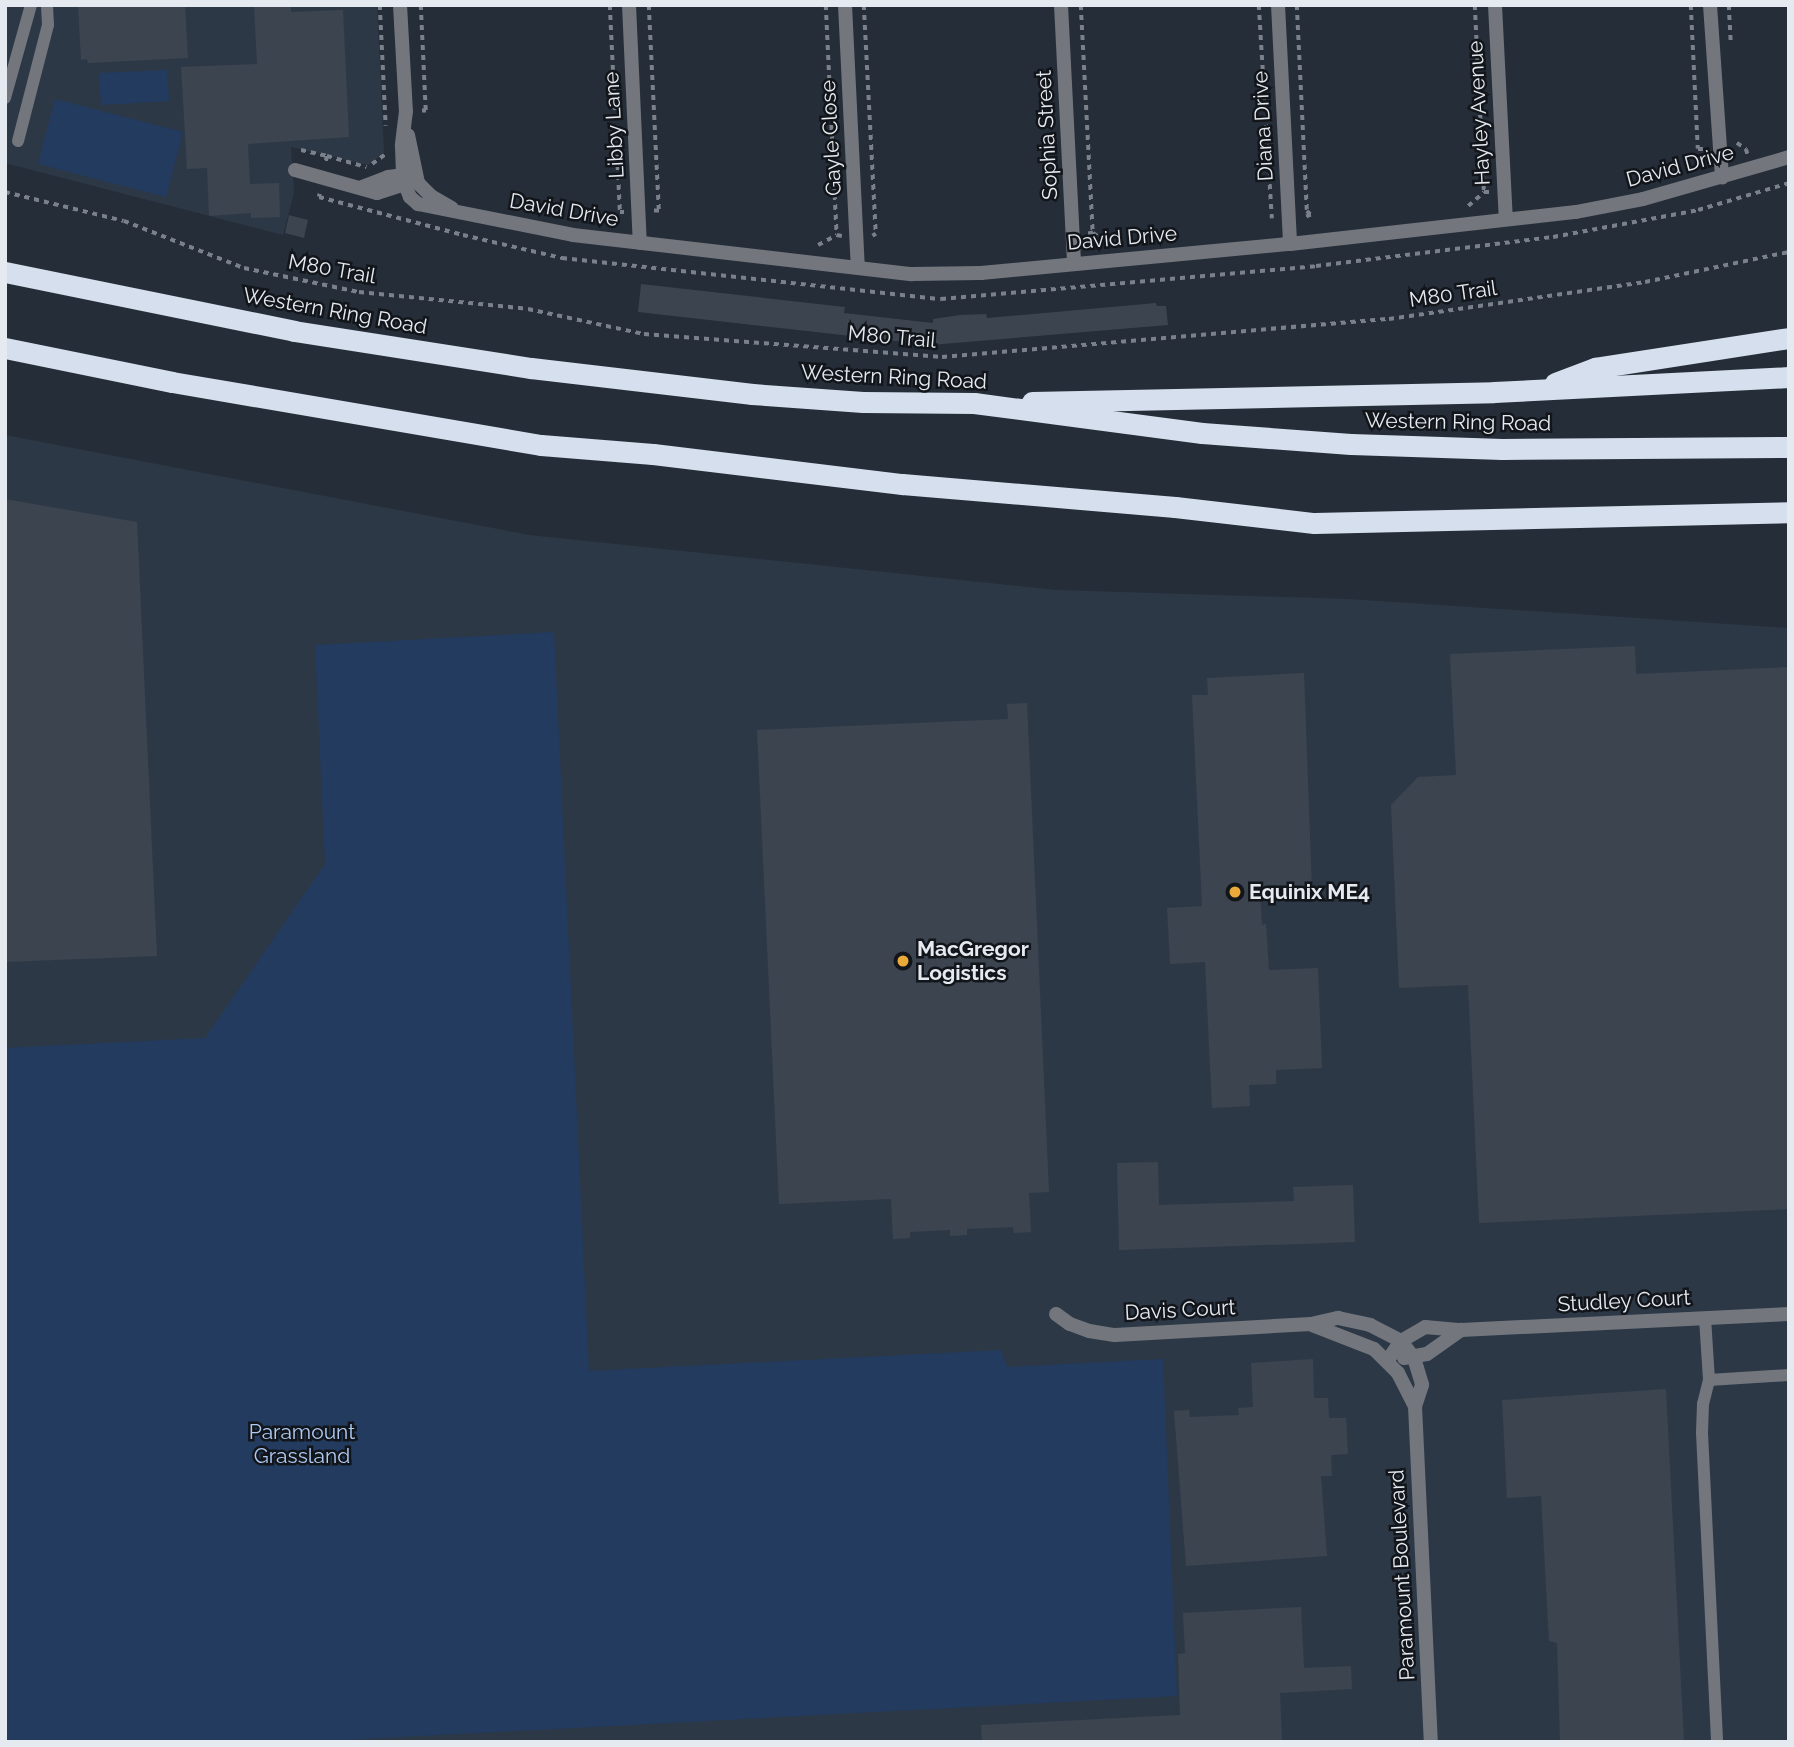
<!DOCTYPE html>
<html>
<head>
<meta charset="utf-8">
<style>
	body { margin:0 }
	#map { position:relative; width:1794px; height:1747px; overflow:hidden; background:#252d38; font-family:Raleway,sans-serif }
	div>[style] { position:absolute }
	.built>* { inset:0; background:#2d3847 }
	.green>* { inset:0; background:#223b5f }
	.building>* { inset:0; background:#3c4450 }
	.path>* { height:3.5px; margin-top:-1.75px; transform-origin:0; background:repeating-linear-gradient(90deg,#7a818a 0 5px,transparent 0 10px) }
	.service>* { height:12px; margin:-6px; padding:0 6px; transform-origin:6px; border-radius:6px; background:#73777d }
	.minor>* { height:14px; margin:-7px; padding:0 7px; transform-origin:7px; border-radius:7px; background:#73777d }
	.motorway>* { height:21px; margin:-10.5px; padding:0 10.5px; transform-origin:10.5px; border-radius:10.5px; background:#d5dfed }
	.dots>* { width:19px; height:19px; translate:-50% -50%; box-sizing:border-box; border:4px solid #12151a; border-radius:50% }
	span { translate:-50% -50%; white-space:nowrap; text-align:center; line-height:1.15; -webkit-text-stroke:5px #12151a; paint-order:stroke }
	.street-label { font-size:21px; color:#e5eaf1 }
	.poi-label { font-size:21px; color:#e5eaf1; font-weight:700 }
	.left { translate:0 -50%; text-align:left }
	.park-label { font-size:21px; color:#adcbf5 }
	.frame { position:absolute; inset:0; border:7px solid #e5eaf1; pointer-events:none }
</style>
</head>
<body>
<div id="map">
	<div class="built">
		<div style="clip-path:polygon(5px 5px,377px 5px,384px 153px,368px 165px,291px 147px,294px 193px,283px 235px,5px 163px)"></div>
		<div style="clip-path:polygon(5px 435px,529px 535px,1057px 590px,1348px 599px,1789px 628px,1789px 1742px,5px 1742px)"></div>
	</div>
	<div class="green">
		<div style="clip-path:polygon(167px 70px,169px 101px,101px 105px,99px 73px)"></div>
		<div style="clip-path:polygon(55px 99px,183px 132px,166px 197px,38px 164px)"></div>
		<div style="clip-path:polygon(554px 632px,589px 1371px,1001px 1350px,1007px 1367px,1163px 1359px,1177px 1696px,309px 1742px,5px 1742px,5px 1048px,205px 1038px,325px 864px,315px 645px)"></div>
	</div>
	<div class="building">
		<div style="clip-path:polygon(78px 5px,185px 5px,188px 58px,88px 63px,87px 59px,81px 60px)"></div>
		<div style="clip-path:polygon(254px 5px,291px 5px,291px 12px,343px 10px,349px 137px,248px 144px,250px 184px,279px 183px,280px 217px,251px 218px,251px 213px,209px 216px,207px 168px,187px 169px,181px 67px,257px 64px)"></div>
		<div style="clip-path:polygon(289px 215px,308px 220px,304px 238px,285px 233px)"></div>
		<div style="clip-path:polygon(641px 284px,845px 307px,844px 313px,933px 323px,933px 319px,960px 315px,986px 314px,987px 318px,1156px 303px,1157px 306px,1166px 306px,1168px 325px,931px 345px,638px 312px)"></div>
		<div style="clip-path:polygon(5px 499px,137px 522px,157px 956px,5px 962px)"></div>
		<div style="clip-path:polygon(1635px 646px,1636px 674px,1789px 667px,1789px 1209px,1479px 1223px,1468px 985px,1399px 988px,1391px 805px,1418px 777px,1456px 775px,1450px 654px)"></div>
		<div style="clip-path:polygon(1304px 673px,1312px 890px,1260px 893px,1262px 925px,1266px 924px,1269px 970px,1318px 968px,1322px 1068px,1276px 1070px,1276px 1084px,1249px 1085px,1250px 1106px,1212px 1108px,1205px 962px,1170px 964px,1167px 908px,1202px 906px,1192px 695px,1208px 695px,1207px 678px)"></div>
		<div style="clip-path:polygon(1027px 703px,1049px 1192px,1029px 1193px,1031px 1232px,1014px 1233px,1013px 1227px,967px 1229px,967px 1235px,950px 1236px,950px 1230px,910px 1232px,910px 1238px,893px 1239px,891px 1199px,779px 1204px,757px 730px,1008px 719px,1007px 704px)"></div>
		<div style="clip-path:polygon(1158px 1162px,1159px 1205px,1294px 1201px,1293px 1187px,1353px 1185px,1355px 1242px,1119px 1250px,1117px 1163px)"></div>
		<div style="clip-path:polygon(1313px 1359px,1314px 1398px,1328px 1398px,1329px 1418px,1346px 1418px,1348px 1454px,1331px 1455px,1332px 1476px,1321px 1476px,1327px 1556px,1186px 1566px,1174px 1411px,1189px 1410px,1190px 1417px,1239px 1415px,1238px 1408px,1253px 1407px,1251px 1363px)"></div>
		<div style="clip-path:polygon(1666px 1389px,1684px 1742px,1560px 1742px,1557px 1643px,1549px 1641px,1541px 1496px,1507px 1498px,1502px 1400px)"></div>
		<div style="clip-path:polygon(1301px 1607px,1304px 1668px,1351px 1666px,1352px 1689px,1280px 1693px,1282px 1742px,982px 1742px,981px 1725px,1180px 1715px,1178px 1654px,1185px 1653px,1183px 1613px)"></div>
	</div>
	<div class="path">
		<div style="left:380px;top:5px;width:121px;rotate:87.2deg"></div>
		<div style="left:421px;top:5px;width:106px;rotate:87.3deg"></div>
		<div style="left:426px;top:111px;width:4px;rotate:180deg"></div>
		<div style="left:610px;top:5px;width:207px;rotate:87.2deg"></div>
		<div style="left:620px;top:212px;width:4px"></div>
		<div style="left:649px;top:5px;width:206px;rotate:87.2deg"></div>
		<div style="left:659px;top:211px;width:6px;rotate:180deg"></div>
		<div style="left:826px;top:5px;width:230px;rotate:87.3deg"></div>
		<div style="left:864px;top:5px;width:229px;rotate:87deg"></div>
		<div style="left:876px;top:234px;width:4px;rotate:146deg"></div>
		<div style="left:1081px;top:5px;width:228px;rotate:87deg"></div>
		<div style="left:1093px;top:233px;width:5px;rotate:169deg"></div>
		<div style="left:1259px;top:5px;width:214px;rotate:86.5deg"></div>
		<div style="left:1297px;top:5px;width:206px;rotate:87.2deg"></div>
		<div style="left:1307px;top:211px;width:6px;rotate:45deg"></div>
		<div style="left:1311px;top:215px;width:8px;rotate:157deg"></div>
		<div style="left:1475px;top:5px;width:187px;rotate:87.2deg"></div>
		<div style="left:1484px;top:192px;width:5px"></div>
		<div style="left:1691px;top:5px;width:144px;rotate:87.2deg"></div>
		<div style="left:1698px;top:149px;width:5px"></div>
		<div style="left:1729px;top:5px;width:37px;rotate:87deg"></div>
		<div style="left:1737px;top:143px;width:11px;rotate:34deg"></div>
		<div style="left:1746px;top:149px;width:6px;rotate:72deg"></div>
		<div style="left:301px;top:150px;width:27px;rotate:13deg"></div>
		<div style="left:327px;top:156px;width:7px;rotate:98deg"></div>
		<div style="left:327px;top:156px;width:41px;rotate:15.8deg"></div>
		<div style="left:372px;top:164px;width:17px;rotate:-36deg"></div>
		<div style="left:5px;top:192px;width:122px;rotate:13.7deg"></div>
		<div style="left:124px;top:221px;width:129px;rotate:21.4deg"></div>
		<div style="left:244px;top:268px;width:117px;rotate:11.8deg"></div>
		<div style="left:359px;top:292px;width:170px;rotate:5.7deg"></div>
		<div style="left:528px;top:309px;width:119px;rotate:12.2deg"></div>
		<div style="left:644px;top:334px;width:299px;rotate:4.4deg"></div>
		<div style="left:942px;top:357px;width:449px;rotate:-4.9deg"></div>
		<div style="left:1389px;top:319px;width:259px;rotate:-8.2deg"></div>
		<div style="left:1645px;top:282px;width:147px;rotate:-11.8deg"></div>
		<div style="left:320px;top:194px;width:3px;rotate:108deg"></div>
		<div style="left:319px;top:197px;width:149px;rotate:14.8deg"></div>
		<div style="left:463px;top:235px;width:102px;rotate:13.1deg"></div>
		<div style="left:562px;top:258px;width:381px;rotate:6.2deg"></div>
		<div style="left:941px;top:299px;width:376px;rotate:-5deg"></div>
		<div style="left:1316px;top:266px;width:239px;rotate:-7deg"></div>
		<div style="left:1553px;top:237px;width:147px;rotate:-10.5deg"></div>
		<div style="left:1698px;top:210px;width:95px;rotate:-16.5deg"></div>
		<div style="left:1468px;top:206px;width:21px;rotate:-41deg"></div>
		<div style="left:1093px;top:233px;width:18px;rotate:34deg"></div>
		<div style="left:818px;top:245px;width:21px;rotate:-28deg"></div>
		<div style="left:837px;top:235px;width:5px;rotate:11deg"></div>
	</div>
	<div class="service">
		<div style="left:5px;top:98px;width:97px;rotate:-74.4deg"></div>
		<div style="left:18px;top:141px;width:120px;rotate:-75.5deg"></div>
		<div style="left:48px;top:25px;width:20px;rotate:-93deg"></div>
		<div style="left:1705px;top:1318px;width:62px;rotate:86.3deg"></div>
		<div style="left:1709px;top:1380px;width:80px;rotate:-3.6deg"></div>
		<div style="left:1709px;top:1380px;width:25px;rotate:104deg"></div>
		<div style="left:1703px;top:1404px;width:29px;rotate:92deg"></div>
		<div style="left:1702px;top:1433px;width:309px;rotate:87.2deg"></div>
	</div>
	<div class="minor">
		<div style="left:400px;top:5px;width:106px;rotate:86.8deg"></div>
		<div style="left:406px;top:111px;width:35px;rotate:97deg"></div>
		<div style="left:402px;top:146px;width:33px;rotate:88deg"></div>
		<div style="left:403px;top:179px;width:19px;rotate:69deg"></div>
		<div style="left:410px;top:197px;width:11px;rotate:41deg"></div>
		<div style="left:418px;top:204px;width:158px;rotate:11.3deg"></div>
		<div style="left:573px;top:235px;width:341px;rotate:6.6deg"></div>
		<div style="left:912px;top:274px;width:69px;rotate:-0.8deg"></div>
		<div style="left:981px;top:273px;width:310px;rotate:-5.4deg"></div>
		<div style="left:1290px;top:244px;width:288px;rotate:-6.4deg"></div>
		<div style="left:1576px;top:212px;width:68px;rotate:-11deg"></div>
		<div style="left:1643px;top:199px;width:152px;rotate:-16deg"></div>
		<div style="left:629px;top:5px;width:238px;rotate:87.4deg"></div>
		<div style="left:845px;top:5px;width:263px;rotate:87.2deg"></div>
		<div style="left:1061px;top:5px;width:259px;rotate:87.1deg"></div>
		<div style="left:1278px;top:5px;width:239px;rotate:87.1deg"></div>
		<div style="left:1495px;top:5px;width:214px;rotate:87.1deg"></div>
		<div style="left:1710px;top:5px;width:173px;rotate:86deg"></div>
		<div style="left:408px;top:135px;width:49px;rotate:78.2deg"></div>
		<div style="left:418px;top:183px;width:18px;rotate:45deg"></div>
		<div style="left:431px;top:196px;width:24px;rotate:30deg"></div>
		<div style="left:295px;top:170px;width:85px;rotate:15.7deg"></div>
		<div style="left:377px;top:193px;width:25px;rotate:-18deg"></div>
		<div style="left:401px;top:185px;width:18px;rotate:-38deg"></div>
		<div style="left:362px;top:187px;width:28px;rotate:-21deg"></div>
		<div style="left:388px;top:177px;width:23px;rotate:-7deg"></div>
		<div style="left:1056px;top:1314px;width:17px;rotate:36deg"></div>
		<div style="left:1070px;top:1324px;width:20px;rotate:20deg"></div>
		<div style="left:1089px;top:1331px;width:26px;rotate:9deg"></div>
		<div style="left:1115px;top:1335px;width:196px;rotate:-3.2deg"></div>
		<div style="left:1311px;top:1324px;width:28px;rotate:-13deg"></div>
		<div style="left:1338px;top:1318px;width:33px;rotate:12deg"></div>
		<div style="left:1370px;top:1325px;width:35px;rotate:27deg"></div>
		<div style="left:1401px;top:1341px;width:21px;rotate:53deg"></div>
		<div style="left:1414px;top:1358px;width:28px;rotate:73deg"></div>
		<div style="left:1422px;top:1385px;width:22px;rotate:108deg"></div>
		<div style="left:1415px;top:1406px;width:336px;rotate:87.3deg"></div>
		<div style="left:1312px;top:1325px;width:66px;rotate:21.2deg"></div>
		<div style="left:1374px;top:1349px;width:34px;rotate:45deg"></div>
		<div style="left:1398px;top:1373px;width:37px;rotate:63deg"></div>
		<div style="left:1404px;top:1358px;width:23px;rotate:-10deg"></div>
		<div style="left:1427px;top:1354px;width:42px;rotate:-35.2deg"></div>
		<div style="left:1388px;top:1360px;width:23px;rotate:-56deg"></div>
		<div style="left:1401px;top:1341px;width:28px;rotate:-30deg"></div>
		<div style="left:1425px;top:1327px;width:36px;rotate:5deg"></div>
		<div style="left:1461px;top:1330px;width:328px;rotate:-2.8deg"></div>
	</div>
	<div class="motorway">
		<div style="left:5px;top:272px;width:295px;rotate:11.5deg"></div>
		<div style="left:294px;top:331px;width:240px;rotate:8.9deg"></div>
		<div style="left:531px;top:368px;width:223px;rotate:6.7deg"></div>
		<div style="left:752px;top:394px;width:111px;rotate:4.1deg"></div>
		<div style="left:863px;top:402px;width:111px;rotate:0.5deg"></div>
		<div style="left:974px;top:403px;width:230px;rotate:7.5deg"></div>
		<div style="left:1202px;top:433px;width:149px;rotate:4.2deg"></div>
		<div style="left:1351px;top:444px;width:151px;rotate:1.9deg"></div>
		<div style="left:1502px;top:449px;width:287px;rotate:-0.4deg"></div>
		<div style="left:5px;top:348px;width:170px;rotate:11.5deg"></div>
		<div style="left:172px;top:382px;width:374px;rotate:9.7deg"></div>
		<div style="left:541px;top:445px;width:112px;rotate:4.6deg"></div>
		<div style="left:653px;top:454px;width:251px;rotate:6.9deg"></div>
		<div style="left:902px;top:484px;width:274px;rotate:4.8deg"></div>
		<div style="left:1175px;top:507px;width:140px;rotate:6.6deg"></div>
		<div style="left:1314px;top:523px;width:475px;rotate:-1.3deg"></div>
		<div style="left:1555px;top:383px;width:43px;rotate:-20.6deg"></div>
		<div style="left:1595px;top:368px;width:196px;rotate:-8.8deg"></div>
		<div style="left:1032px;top:402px;width:462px;rotate:-1.2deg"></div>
		<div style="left:1494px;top:392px;width:295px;rotate:-2.9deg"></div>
	</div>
	<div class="dots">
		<div style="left:1235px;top:892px;background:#eaaa39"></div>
		<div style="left:903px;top:961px;background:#eaaa39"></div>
	</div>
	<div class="street-label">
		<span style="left:1479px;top:113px;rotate:-93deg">Hayley Avenue</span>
		<span style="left:614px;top:125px;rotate:-93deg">Libby Lane</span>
		<span style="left:1263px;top:126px;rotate:-93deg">Diana Drive</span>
		<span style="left:1047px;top:135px;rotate:-93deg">Sophia Street</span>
		<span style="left:831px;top:138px;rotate:-93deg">Gayle Close</span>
		<span style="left:1680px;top:166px;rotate:-15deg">David Drive</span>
		<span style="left:564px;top:210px;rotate:10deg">David Drive</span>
		<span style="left:1122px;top:238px;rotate:-5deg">David Drive</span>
		<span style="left:332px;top:269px;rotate:10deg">M80 Trail</span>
		<span style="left:1453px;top:294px;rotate:-8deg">M80 Trail</span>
		<span style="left:335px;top:311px;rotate:10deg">Western Ring Road</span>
		<span style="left:892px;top:337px;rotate:5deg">M80 Trail</span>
		<span style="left:894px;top:377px;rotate:3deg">Western Ring Road</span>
		<span style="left:1458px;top:422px;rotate:1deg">Western Ring Road</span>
		<span style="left:1624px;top:1301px;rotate:-3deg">Studley Court</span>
		<span style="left:1180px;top:1310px;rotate:-3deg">Davis Court</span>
		<span style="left:1402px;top:1575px;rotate:-93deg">Paramount Boulevard</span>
	</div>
	<div class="poi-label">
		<span class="left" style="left:1249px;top:892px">Equinix ME4</span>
		<span class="left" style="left:917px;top:961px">MacGregor<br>Logistics</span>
	</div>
	<div class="park-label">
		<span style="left:302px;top:1444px">Paramount<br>Grassland</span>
	</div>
	<div class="frame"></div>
</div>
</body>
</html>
